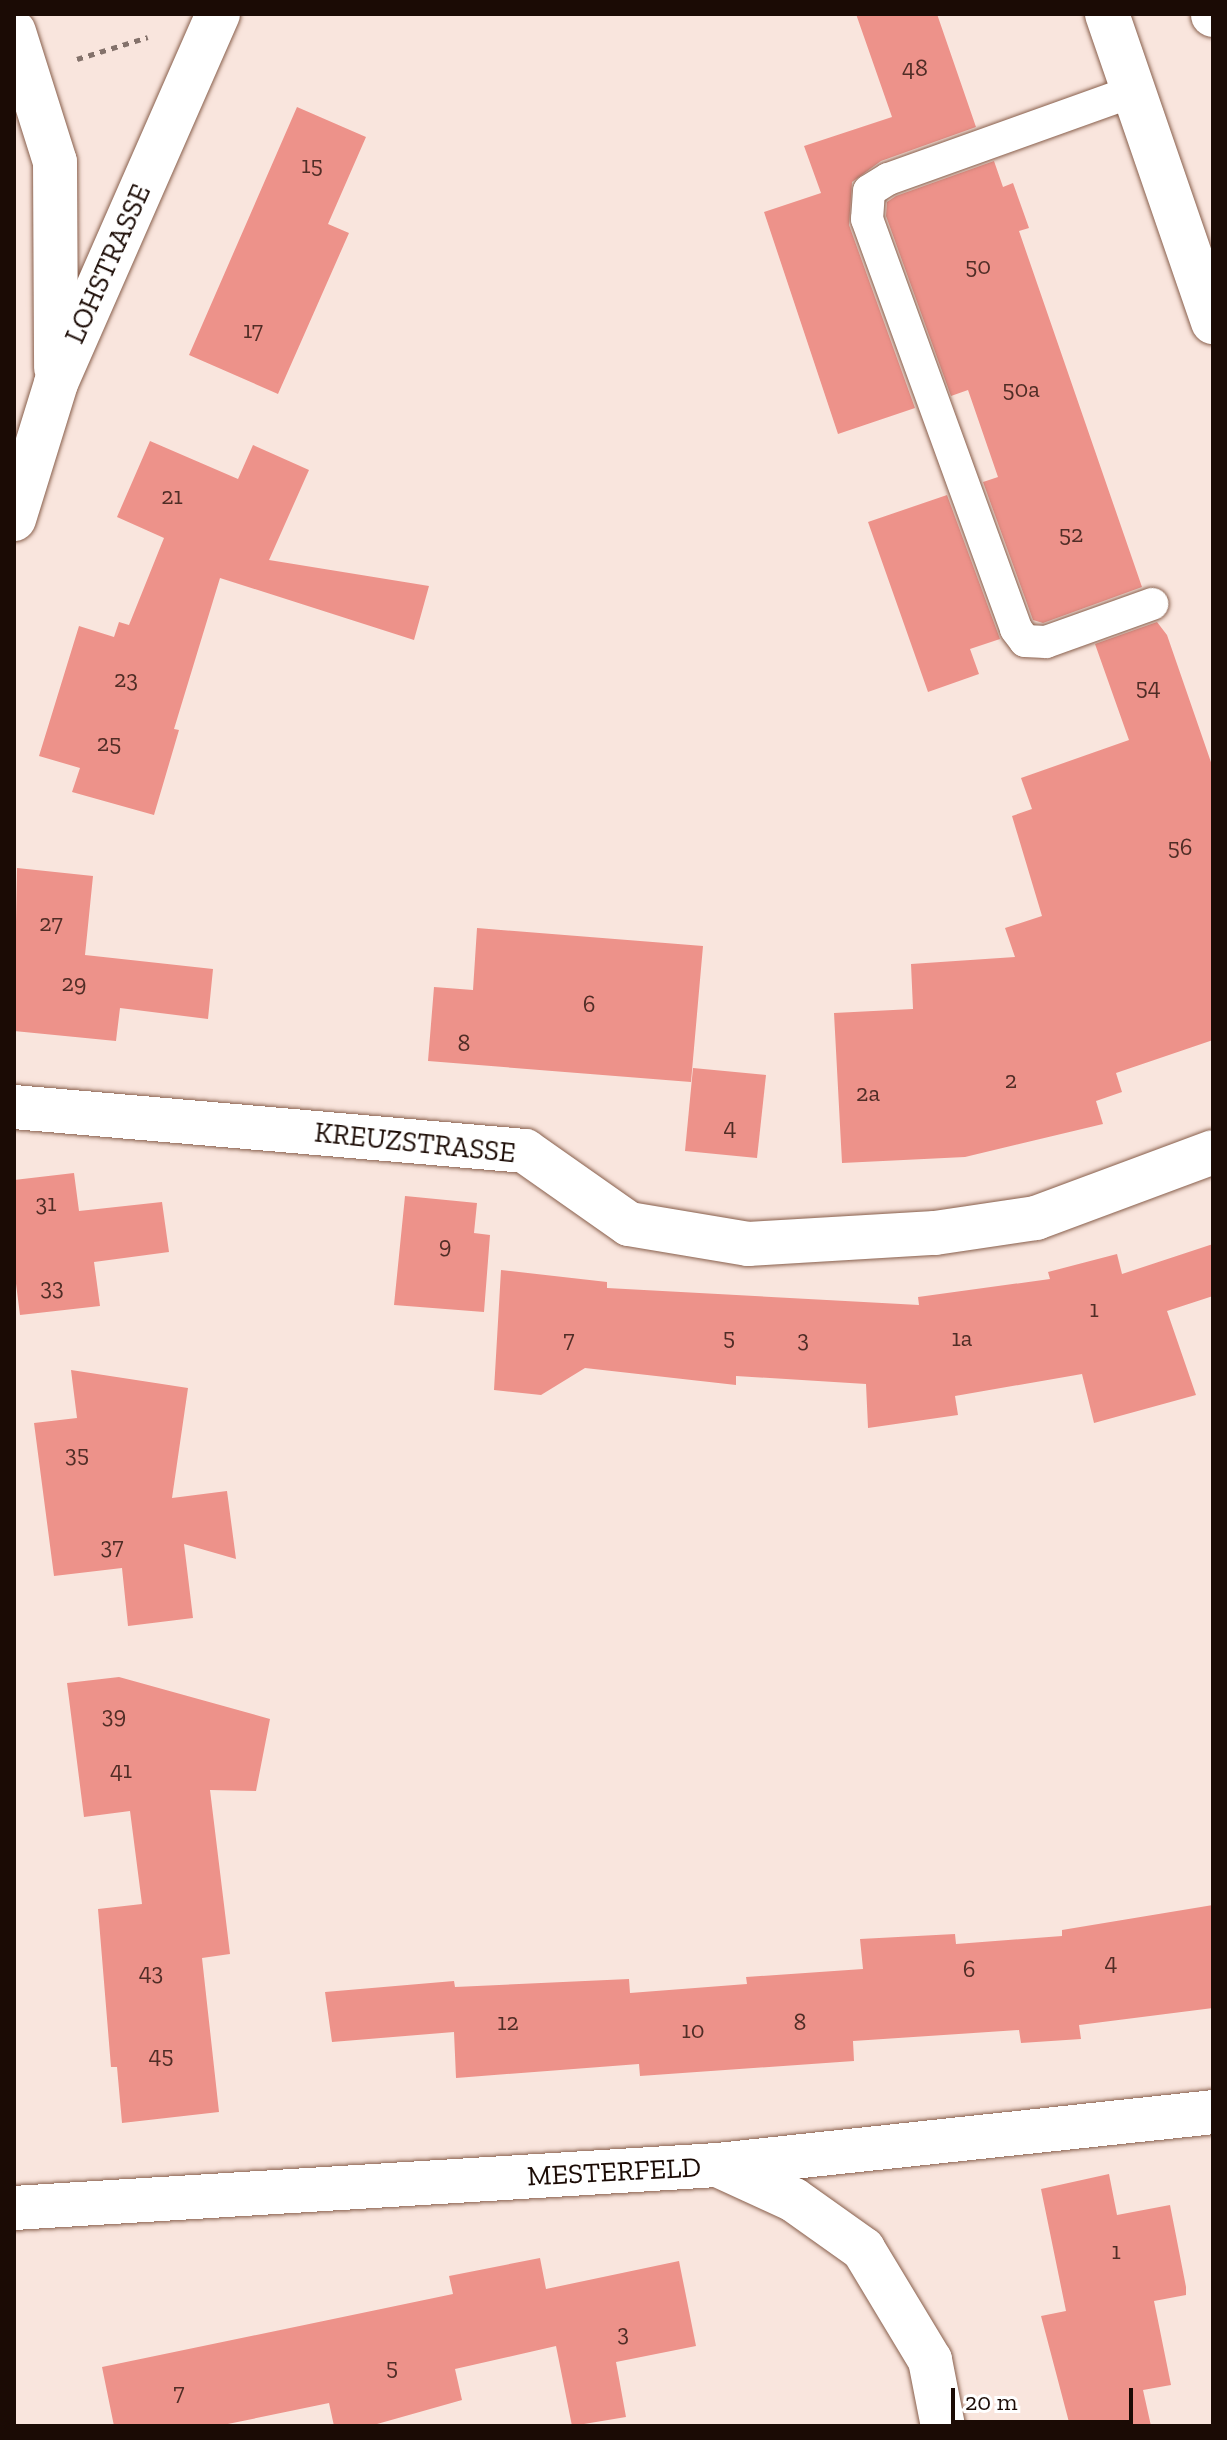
<!DOCTYPE html>
<html>
<head>
<meta charset="utf-8">
<style>
	body { margin:0 }
	#map { position:relative; width:1227px; height:2440px; overflow:hidden; background:#f9e5dd; font-family:"Zilla Slab",serif }
	div>[style] { position:absolute }
	.building>* { inset:0; background:#ed928a }
	.path>* { height:5px; margin-top:-2.5px; transform-origin:0; background:repeating-linear-gradient(90deg,#84726b 0 6px,transparent 0 12px) }
	.roads { filter:drop-shadow(0 0 2px #885f4c) drop-shadow(0 0 2px #885f4c) }
	.lane>* { height:32px; margin:-16px; padding:0 16px; transform-origin:16px; border-radius:16px; background:#fff }
	.street>* { height:44px; margin:-22px; padding:0 22px; transform-origin:22px; border-radius:22px; background:#fff }
	.primary>* { height:44px; margin:-22px; padding:0 22px; transform-origin:22px; border-radius:22px; background:#fff }
	span { translate:-50% -50%; white-space:nowrap; text-align:center; line-height:1.15; -webkit-text-stroke:6px #fff; paint-order:stroke }
	.number-label { font-size:24px; color:#502d26 }
	.number-label span { -webkit-text-stroke-width:0 }
	.street-label { font-size:28px; color:#1b0b05 }
	.frame { position:absolute; inset:0; border:16px solid #1b0b05; pointer-events:none }
	.scale { position:absolute; left:951px; top:2388px; width:182px; height:36px; box-sizing:border-box; border:4px solid #1b0b05; border-top:0; padding-left:10px; font-size:24px; line-height:28px; white-space:nowrap; color:#1b0b05; -webkit-text-stroke:6px #fff; paint-order:stroke }
</style>
</head>
<body>
<div id="map">
	<div class="building">
		<div style="clip-path:polygon(856px 14px,937px 14px,976px 127px,881px 161px,852px 182px,849px 225px,915px 408px,838px 434px,764px 212px,821px 193px,804px 146px,892px 117px)"></div>
		<div style="clip-path:polygon(297px 107px,366px 137px,328px 224px,349px 233px,278px 394px,189px 355px)"></div>
		<div style="clip-path:polygon(994px 161px,1003px 187px,1013px 183px,1029px 228px,1019px 231px,1142px 587px,1043px 623px,1033px 620px,983px 482px,998px 477px,968px 390px,951px 396px,886px 216px,887px 202px,896px 196px)"></div>
		<div style="clip-path:polygon(150px 441px,238px 479px,253px 445px,309px 470px,269px 560px,429px 586px,414px 640px,220px 578px,174px 729px,179px 730px,154px 815px,72px 792px,80px 768px,39px 756px,79px 626px,114px 637px,119px 622px,129px 625px,164px 538px,117px 517px)"></div>
		<div style="clip-path:polygon(947px 495px,1000px 639px,970px 649px,979px 674px,928px 692px,868px 522px)"></div>
		<div style="clip-path:polygon(1157px 622px,1167px 635px,1213px 768px,1213px 1040px,1116px 1073px,1122px 1092px,1096px 1101px,1103px 1124px,965px 1157px,842px 1163px,834px 1013px,913px 1009px,911px 964px,1015px 957px,1005px 928px,1042px 916px,1012px 816px,1032px 809px,1021px 778px,1129px 740px,1095px 644px)"></div>
		<div style="clip-path:polygon(17px 868px,93px 876px,85px 955px,213px 969px,208px 1019px,120px 1008px,116px 1041px,14px 1031px)"></div>
		<div style="clip-path:polygon(477px 928px,703px 946px,691px 1082px,428px 1061px,434px 987px,473px 990px)"></div>
		<div style="clip-path:polygon(693px 1068px,766px 1075px,757px 1158px,685px 1151px)"></div>
		<div style="clip-path:polygon(74px 1173px,79px 1211px,162px 1202px,169px 1252px,94px 1262px,100px 1306px,20px 1315px,14px 1268px,14px 1180px)"></div>
		<div style="clip-path:polygon(405px 1196px,477px 1203px,474px 1233px,490px 1235px,484px 1312px,394px 1305px)"></div>
		<div style="clip-path:polygon(1213px 1244px,1213px 1296px,1167px 1311px,1196px 1395px,1094px 1423px,1082px 1374px,955px 1396px,958px 1415px,868px 1428px,866px 1384px,736px 1376px,736px 1385px,585px 1368px,541px 1395px,494px 1390px,501px 1270px,607px 1282px,607px 1288px,919px 1305px,918px 1297px,1050px 1279px,1048px 1272px,1117px 1254px,1122px 1274px)"></div>
		<div style="clip-path:polygon(71px 1370px,188px 1388px,172px 1498px,227px 1491px,236px 1559px,184px 1544px,193px 1618px,128px 1626px,122px 1568px,54px 1576px,34px 1423px,77px 1418px)"></div>
		<div style="clip-path:polygon(119px 1677px,270px 1719px,256px 1791px,210px 1790px,230px 1954px,202px 1958px,219px 2112px,122px 2123px,117px 2067px,111px 2067px,98px 1909px,142px 1904px,130px 1811px,84px 1817px,67px 1683px)"></div>
		<div style="clip-path:polygon(1213px 1905px,1213px 2008px,1079px 2025px,1081px 2039px,1021px 2043px,1019px 2030px,853px 2041px,854px 2061px,640px 2076px,639px 2064px,456px 2078px,454px 2032px,332px 2042px,325px 1992px,454px 1981px,455px 1987px,629px 1979px,630px 1993px,747px 1984px,746px 1977px,863px 1969px,860px 1939px,955px 1934px,956px 1944px,1062px 1936px,1062px 1930px)"></div>
		<div style="clip-path:polygon(1109px 2174px,1117px 2215px,1170px 2205px,1186px 2287px,1186px 2295px,1154px 2301px,1171px 2385px,1143px 2390px,1151px 2426px,1070px 2426px,1041px 2316px,1066px 2311px,1041px 2189px)"></div>
		<div style="clip-path:polygon(540px 2258px,546px 2289px,679px 2261px,696px 2346px,616px 2362px,626px 2417px,572px 2426px,556px 2346px,455px 2369px,462px 2400px,370px 2426px,334px 2426px,329px 2403px,218px 2426px,114px 2426px,102px 2367px,453px 2294px,449px 2276px)"></div>
	</div>
	<div class="path">
		<div style="left:77px;top:59px;width:74px;rotate:-17.2deg"></div>
	</div>
	<div class="roads">
		<div class="lane">
			<div style="left:1134px;top:91px;width:261px;rotate:160.3deg"></div>
			<div style="left:888px;top:179px;width:22px;rotate:148deg"></div>
			<div style="left:869px;top:191px;width:28px;rotate:94deg"></div>
			<div style="left:867px;top:219px;width:436px;rotate:70deg"></div>
			<div style="left:1016px;top:629px;width:15px;rotate:53deg"></div>
			<div style="left:1025px;top:641px;width:21px;rotate:3deg"></div>
			<div style="left:1046px;top:642px;width:113px;rotate:-19.7deg"></div>
		</div>
		<div class="street">
			<div style="left:1107px;top:14px;width:326px;rotate:71deg"></div>
			<div style="left:14px;top:32px;width:136px;rotate:72.5deg"></div>
			<div style="left:55px;top:162px;width:206px;rotate:89.7deg"></div>
			<div style="left:14px;top:519px;width:142px;rotate:-72.8deg"></div>
			<div style="left:56px;top:383px;width:403px;rotate:-66.3deg"></div>
			<div style="left:14px;top:1107px;width:513px;rotate:4.92deg"></div>
			<div style="left:525px;top:1151px;width:127px;rotate:35.1deg"></div>
			<div style="left:629px;top:1224px;width:121px;rotate:9.5deg"></div>
			<div style="left:748px;top:1244px;width:187px;rotate:-3.4deg"></div>
			<div style="left:935px;top:1233px;width:102px;rotate:-8.4deg"></div>
			<div style="left:1036px;top:1218px;width:189px;rotate:-20.4deg"></div>
			<div style="left:720px;top:2166px;width:81px;rotate:24.7deg"></div>
			<div style="left:794px;top:2200px;width:85px;rotate:35.4deg"></div>
			<div style="left:863px;top:2249px;width:130px;rotate:58.9deg"></div>
			<div style="left:930px;top:2360px;width:67px;rotate:78.9deg"></div>
			<div style="left:14px;top:2208px;width:705px;rotate:-3.5deg"></div>
			<div style="left:718px;top:2165px;width:498px;rotate:-6.1deg"></div>
		</div>
		<div class="primary">
			<div style="left:1213px;top:14px;width:1px;rotate:90deg"></div>
		</div>
	</div>
	<div class="number-label">
		<span style="left:915px;top:68px">48</span>
		<span style="left:312px;top:165px">15</span>
		<span style="left:978px;top:266px">50</span>
		<span style="left:253px;top:330px">17</span>
		<span style="left:1021px;top:389px">50a</span>
		<span style="left:172px;top:496px">21</span>
		<span style="left:1071px;top:534px">52</span>
		<span style="left:126px;top:679px">23</span>
		<span style="left:1148px;top:687px">54</span>
		<span style="left:109px;top:743px">25</span>
		<span style="left:1180px;top:847px">56</span>
		<span style="left:51px;top:923px">27</span>
		<span style="left:74px;top:983px">29</span>
		<span style="left:589px;top:1004px">6</span>
		<span style="left:464px;top:1043px">8</span>
		<span style="left:1011px;top:1080px">2</span>
		<span style="left:868px;top:1093px">2a</span>
		<span style="left:730px;top:1127px">4</span>
		<span style="left:46px;top:1203px">31</span>
		<span style="left:445px;top:1245px">9</span>
		<span style="left:52px;top:1287px">33</span>
		<span style="left:1094px;top:1309px">1</span>
		<span style="left:729px;top:1337px">5</span>
		<span style="left:962px;top:1338px">1a</span>
		<span style="left:569px;top:1339px">7</span>
		<span style="left:803px;top:1339px">3</span>
		<span style="left:77px;top:1454px">35</span>
		<span style="left:112px;top:1546px">37</span>
		<span style="left:114px;top:1715px">39</span>
		<span style="left:121px;top:1770px">41</span>
		<span style="left:1111px;top:1962px">4</span>
		<span style="left:969px;top:1969px">6</span>
		<span style="left:151px;top:1972px">43</span>
		<span style="left:508px;top:2022px">12</span>
		<span style="left:800px;top:2022px">8</span>
		<span style="left:693px;top:2030px">10</span>
		<span style="left:161px;top:2055px">45</span>
		<span style="left:1116px;top:2251px">1</span>
		<span style="left:623px;top:2333px">3</span>
		<span style="left:392px;top:2367px">5</span>
		<span style="left:179px;top:2392px">7</span>
	</div>
	<div class="street-label">
		<span style="left:108px;top:264px;rotate:-66deg">LOHSTRASSE</span>
		<span style="left:415px;top:1143px;rotate:6deg">KREUZSTRASSE</span>
		<span style="left:614px;top:2172px;rotate:-3deg">MESTERFELD</span>
	</div>
	<div class="frame"></div>
	<div class="scale">20 m</div>
</div>
</body>
</html>
